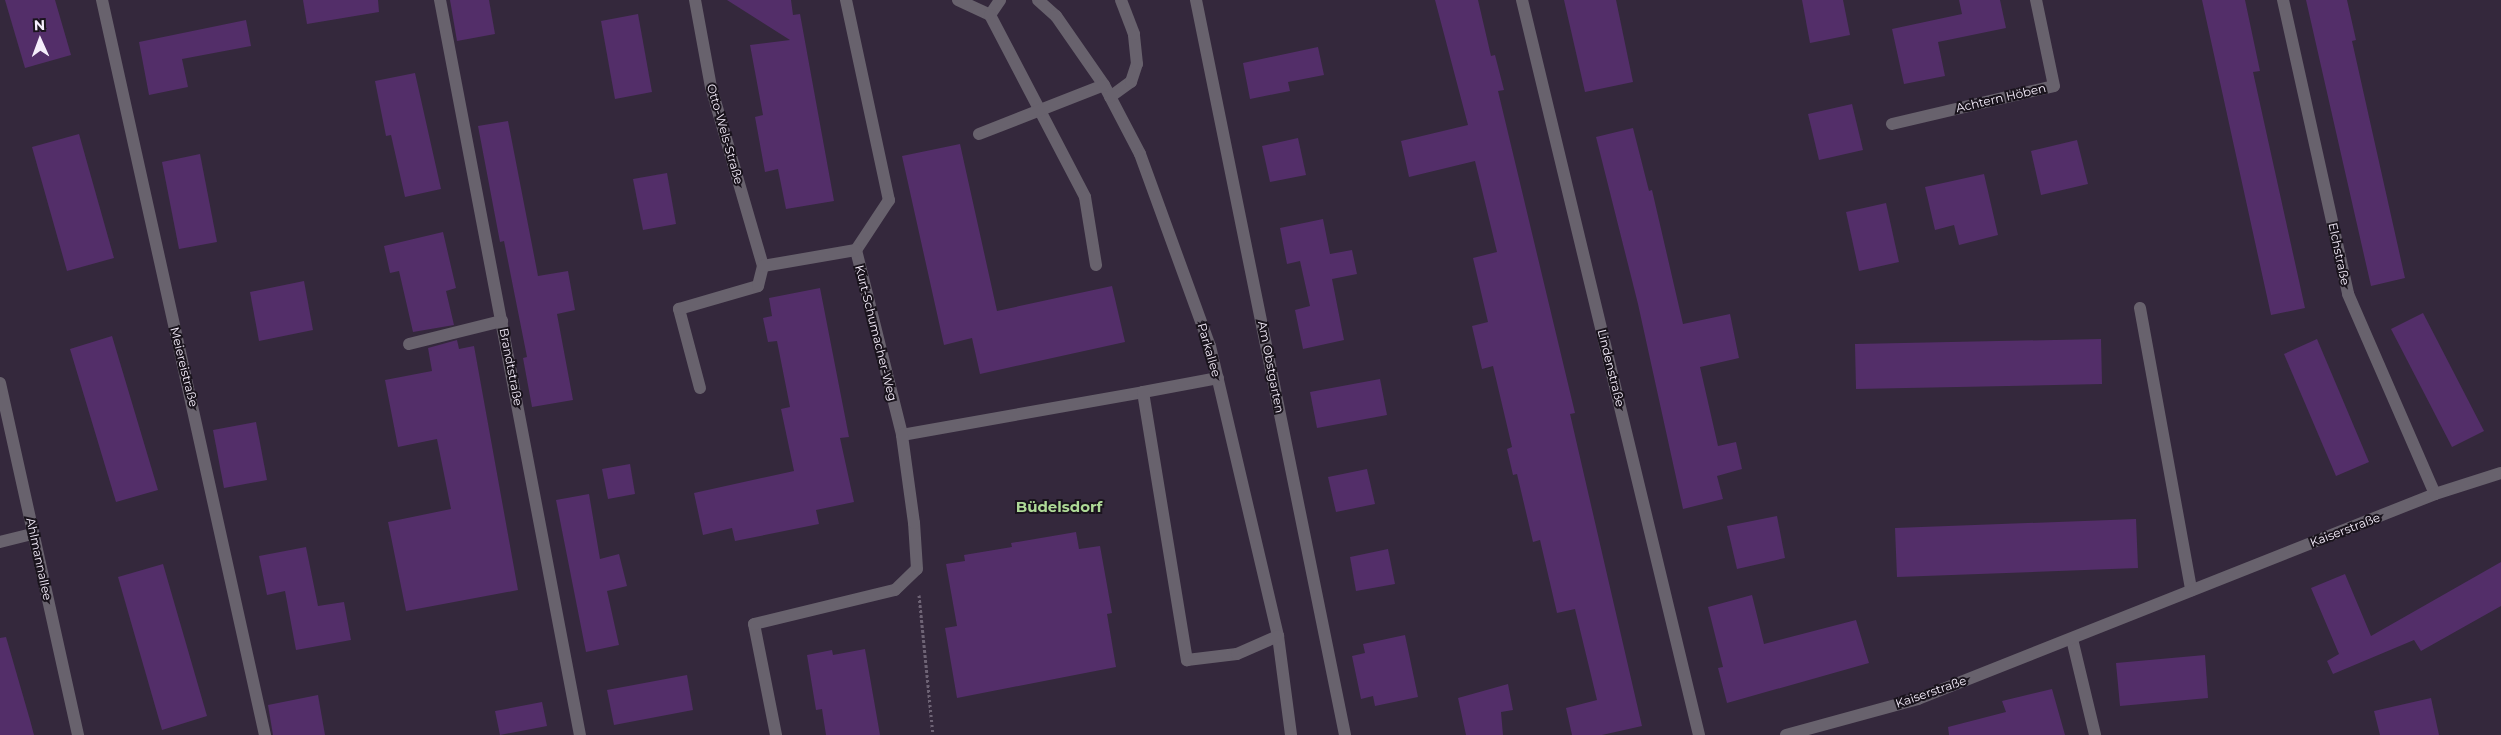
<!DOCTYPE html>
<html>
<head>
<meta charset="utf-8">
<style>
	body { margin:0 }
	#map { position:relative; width:2501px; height:735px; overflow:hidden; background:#34283c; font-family:Montserrat,sans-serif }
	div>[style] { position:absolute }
	.building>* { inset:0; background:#532e69 }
	.path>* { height:3px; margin-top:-1.5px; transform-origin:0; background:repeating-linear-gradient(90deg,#6e6375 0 2.5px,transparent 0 5px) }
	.minor>* { height:12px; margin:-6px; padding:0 6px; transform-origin:6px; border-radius:6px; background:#68626d }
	span { translate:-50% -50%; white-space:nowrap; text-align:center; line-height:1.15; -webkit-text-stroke:4px #19131c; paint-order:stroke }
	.street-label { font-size:12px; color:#f5edfb }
	.quarter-label { font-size:15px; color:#aed997; font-weight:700 }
	.north { position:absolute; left:15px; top:15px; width:50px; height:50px; -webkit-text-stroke:4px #19131c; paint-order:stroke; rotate:358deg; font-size:14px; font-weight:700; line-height:20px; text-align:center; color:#f5edfb }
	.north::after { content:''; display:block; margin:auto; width:18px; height:22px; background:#f5edfb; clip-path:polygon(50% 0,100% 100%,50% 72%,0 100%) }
</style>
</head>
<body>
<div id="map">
	<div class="building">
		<div style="clip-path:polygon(5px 0,55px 0,71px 55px,25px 68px)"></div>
		<div style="clip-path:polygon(303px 0,378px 0,379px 12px,307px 24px)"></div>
		<div style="clip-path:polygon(450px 0,489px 0,495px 34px,457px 41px)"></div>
		<div style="clip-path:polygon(727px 0,791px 0,793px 15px,800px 14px,834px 201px,786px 209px,778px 169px,765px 172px,755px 117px,763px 115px,750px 45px,790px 40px)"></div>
		<div style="clip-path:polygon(1435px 0,1478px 0,1491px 56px,1495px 55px,1504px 90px,1498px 91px,1575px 413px,1570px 414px,1642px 726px,1602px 735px,1572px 735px,1566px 708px,1597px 700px,1575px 609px,1557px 613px,1540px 540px,1533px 542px,1517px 474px,1513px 475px,1507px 449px,1512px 447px,1493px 366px,1482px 369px,1472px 326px,1488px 322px,1473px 258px,1497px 252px,1475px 161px,1409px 177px,1401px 141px,1468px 125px)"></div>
		<div style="clip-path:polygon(1564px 0,1616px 0,1633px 82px,1585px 92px)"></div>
		<div style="clip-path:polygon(1802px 0,1843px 0,1850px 35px,1810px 43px)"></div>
		<div style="clip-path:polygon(1959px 0,2000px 0,2006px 28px,1938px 42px,1945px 76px,1904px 84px,1892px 29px,1962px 14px)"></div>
		<div style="clip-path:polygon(2202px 0,2245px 0,2260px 71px,2253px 72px,2305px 308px,2271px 315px)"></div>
		<div style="clip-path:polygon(2306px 0,2347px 0,2356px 40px,2352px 41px,2405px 278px,2371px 286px)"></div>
		<div style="clip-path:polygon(638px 14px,652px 92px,615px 99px,601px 21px)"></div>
		<div style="clip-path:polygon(246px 20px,251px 46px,182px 59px,188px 87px,149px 95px,139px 42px)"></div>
		<div style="clip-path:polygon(1318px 47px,1324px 75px,1288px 82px,1290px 91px,1250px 99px,1243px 63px)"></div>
		<div style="clip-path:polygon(415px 73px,441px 189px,405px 197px,391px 135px,386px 136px,375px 81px)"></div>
		<div style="clip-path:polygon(1852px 104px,1863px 150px,1819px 160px,1808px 114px)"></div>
		<div style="clip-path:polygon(508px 121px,538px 276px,568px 271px,575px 310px,557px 314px,573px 400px,532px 407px,523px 358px,527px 357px,504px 241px,500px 242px,478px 126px)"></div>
		<div style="clip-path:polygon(1633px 128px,1649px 191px,1652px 190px,1683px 324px,1730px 314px,1739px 358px,1700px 367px,1718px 446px,1736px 442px,1742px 469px,1717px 476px,1723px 499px,1683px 509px,1638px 304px,1596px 137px)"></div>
		<div style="clip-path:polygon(79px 134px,114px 258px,67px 271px,32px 147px)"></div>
		<div style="clip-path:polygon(1298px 138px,1306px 175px,1270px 182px,1262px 146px)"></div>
		<div style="clip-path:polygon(2077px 140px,2088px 184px,2041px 195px,2031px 151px)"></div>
		<div style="clip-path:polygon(960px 144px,997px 311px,1112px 286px,1125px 342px,980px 374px,972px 338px,944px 345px,902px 156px)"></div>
		<div style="clip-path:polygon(200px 154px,217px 242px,179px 249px,162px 162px)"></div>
		<div style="clip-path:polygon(667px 173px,676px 224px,643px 230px,633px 179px)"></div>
		<div style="clip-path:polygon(1984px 174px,1998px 235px,1959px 245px,1954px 225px,1935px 230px,1925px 187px)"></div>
		<div style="clip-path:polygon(1886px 203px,1899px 262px,1859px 271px,1846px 212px)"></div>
		<div style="clip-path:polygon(1323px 219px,1330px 254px,1352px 250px,1357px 274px,1332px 279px,1344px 340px,1303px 349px,1295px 310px,1310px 306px,1300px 261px,1287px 264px,1280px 228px)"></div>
		<div style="clip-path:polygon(443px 232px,456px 288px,446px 291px,454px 325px,413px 332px,399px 271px,390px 273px,384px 246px)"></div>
		<div style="clip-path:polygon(304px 281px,313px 330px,259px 341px,250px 292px)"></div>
		<div style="clip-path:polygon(820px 288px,849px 437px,840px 438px,854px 502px,816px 510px,819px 524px,735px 541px,732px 528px,703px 535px,694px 493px,794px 471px,781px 409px,790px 407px,777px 341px,768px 342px,763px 318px,772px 316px,769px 298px)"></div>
		<div style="clip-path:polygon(2423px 313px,2484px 431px,2452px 447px,2391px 329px)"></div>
		<div style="clip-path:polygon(112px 336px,158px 490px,116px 502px,70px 349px)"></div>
		<div style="clip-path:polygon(2101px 339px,2102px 384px,1856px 389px,1855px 344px)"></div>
		<div style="clip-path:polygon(2317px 339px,2369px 462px,2336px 476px,2284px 354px)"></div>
		<div style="clip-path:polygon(457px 340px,459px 349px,474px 346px,518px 590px,406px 611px,388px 522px,451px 509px,437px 439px,398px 447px,385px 380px,432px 371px,428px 348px)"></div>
		<div style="clip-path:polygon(1380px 379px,1387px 415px,1317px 428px,1310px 392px)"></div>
		<div style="clip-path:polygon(256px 422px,267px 480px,224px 488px,213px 430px)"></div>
		<div style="clip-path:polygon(630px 464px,635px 494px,608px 499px,602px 469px)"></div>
		<div style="clip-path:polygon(1367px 469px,1375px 504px,1336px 512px,1328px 477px)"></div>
		<div style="clip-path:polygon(589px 494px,600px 559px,619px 554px,627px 586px,607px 591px,619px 645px,586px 652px,556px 500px)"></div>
		<div style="clip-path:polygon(1777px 516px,1785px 558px,1737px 569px,1727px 526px)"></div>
		<div style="clip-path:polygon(2136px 519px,2138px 568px,1897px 577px,1895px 528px)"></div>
		<div style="clip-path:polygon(1076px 532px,1079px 549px,1100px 546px,1112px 613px,1107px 614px,1116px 667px,957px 698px,945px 628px,957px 626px,946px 564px,965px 561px,964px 555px,1012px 547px,1011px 543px)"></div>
		<div style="clip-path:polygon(306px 547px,318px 606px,344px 602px,351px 640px,296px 650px,285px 591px,267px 595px,259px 556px)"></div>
		<div style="clip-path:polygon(1388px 549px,1395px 584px,1356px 591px,1350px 557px)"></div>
		<div style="clip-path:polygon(2501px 562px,2501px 606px,2421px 651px,2414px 640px,2333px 674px,2327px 661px,2339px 654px,2311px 588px,2345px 574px,2371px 636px)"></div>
		<div style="clip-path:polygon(163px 564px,207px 716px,162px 730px,118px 577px)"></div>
		<div style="clip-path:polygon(1752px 595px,1764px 644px,1856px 620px,1869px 663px,1727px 703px,1718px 668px,1723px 667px,1708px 607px)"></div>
		<div style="clip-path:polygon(1405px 635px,1418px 697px,1375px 706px,1373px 696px,1361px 699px,1352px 656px,1365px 653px,1363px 644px)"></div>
		<div style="clip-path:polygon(6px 637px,30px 720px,34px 735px,0 735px,0 638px)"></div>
		<div style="clip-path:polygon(865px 649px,880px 735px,826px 735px,822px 709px,816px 710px,807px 655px,832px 650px,833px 655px)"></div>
		<div style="clip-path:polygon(2205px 655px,2208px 698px,2120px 706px,2116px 663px)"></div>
		<div style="clip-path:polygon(687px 675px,693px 710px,614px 725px,607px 690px)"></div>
		<div style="clip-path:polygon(1508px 684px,1513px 710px,1501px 712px,1503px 735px,1466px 735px,1458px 698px)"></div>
		<div style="clip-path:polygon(2052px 689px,2065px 735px,1949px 735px,1948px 727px,2006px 712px,2002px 701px)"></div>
		<div style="clip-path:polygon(318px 695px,325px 735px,273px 735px,268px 705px)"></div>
		<div style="clip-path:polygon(2431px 698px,2439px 735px,2380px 735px,2374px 711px)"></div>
		<div style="clip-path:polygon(542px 702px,547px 726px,500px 735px,495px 711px)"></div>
	</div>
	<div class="path">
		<div style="left:919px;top:595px;width:141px;rotate:84.3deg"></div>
	</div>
	<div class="minor">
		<div style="left:102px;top:0;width:753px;rotate:77.5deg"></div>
		<div style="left:440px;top:0;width:748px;rotate:79.22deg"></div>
		<div style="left:695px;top:0;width:88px;rotate:79.6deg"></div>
		<div style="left:711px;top:87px;width:186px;rotate:73.8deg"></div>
		<div style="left:846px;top:0;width:205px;rotate:77.9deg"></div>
		<div style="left:889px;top:200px;width:60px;rotate:123.4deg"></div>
		<div style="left:856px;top:250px;width:191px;rotate:76deg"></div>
		<div style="left:902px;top:435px;width:245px;rotate:-10.1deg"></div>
		<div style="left:958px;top:0;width:35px;rotate:25deg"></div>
		<div style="left:990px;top:15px;width:18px;rotate:-56deg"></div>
		<div style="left:1038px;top:0;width:24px;rotate:42deg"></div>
		<div style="left:1056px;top:16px;width:84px;rotate:55.2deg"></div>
		<div style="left:1104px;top:85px;width:78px;rotate:62.4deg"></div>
		<div style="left:1140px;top:154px;width:204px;rotate:70deg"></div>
		<div style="left:1210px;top:346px;width:298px;rotate:76.8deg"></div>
		<div style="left:1278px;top:636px;width:100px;rotate:82.5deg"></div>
		<div style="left:1196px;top:0;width:750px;rotate:78.54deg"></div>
		<div style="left:1522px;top:0;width:756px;rotate:76.46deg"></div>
		<div style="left:2283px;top:0;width:301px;rotate:77.5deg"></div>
		<div style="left:2348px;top:294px;width:218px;rotate:66.5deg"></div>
		<div style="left:990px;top:15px;width:205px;rotate:62.4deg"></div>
		<div style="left:1085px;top:197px;width:69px;rotate:80.8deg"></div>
		<div style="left:1110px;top:97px;width:26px;rotate:-36deg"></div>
		<div style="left:1131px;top:82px;width:19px;rotate:-72deg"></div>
		<div style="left:1137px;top:64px;width:30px;rotate:-96deg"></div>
		<div style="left:1134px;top:34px;width:36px;rotate:-111deg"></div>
		<div style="left:1892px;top:124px;width:166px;rotate:-13.2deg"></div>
		<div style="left:2054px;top:86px;width:88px;rotate:-101.8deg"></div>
		<div style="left:979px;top:134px;width:134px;rotate:-21.4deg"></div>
		<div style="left:2140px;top:308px;width:287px;rotate:79.7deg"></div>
		<div style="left:409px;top:344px;width:96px;rotate:-13.9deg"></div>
		<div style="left:1218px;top:378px;width:76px;rotate:169.4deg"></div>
		<div style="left:1143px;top:392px;width:272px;rotate:80.7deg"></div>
		<div style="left:1187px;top:660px;width:50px;rotate:-6.8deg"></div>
		<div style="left:1237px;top:654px;width:45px;rotate:-23.7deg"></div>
		<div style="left:0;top:383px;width:361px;rotate:77.5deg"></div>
		<div style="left:700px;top:388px;width:82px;rotate:-104.9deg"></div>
		<div style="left:679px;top:309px;width:82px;rotate:-16.2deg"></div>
		<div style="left:758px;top:286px;width:21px;rotate:-76deg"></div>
		<div style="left:763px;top:266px;width:94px;rotate:-9.8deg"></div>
		<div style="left:0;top:542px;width:34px;rotate:-14deg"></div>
		<div style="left:2072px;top:639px;width:99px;rotate:76.5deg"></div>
		<div style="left:776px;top:735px;width:113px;rotate:-101.2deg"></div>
		<div style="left:754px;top:624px;width:145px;rotate:-13.6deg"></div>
		<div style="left:895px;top:590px;width:30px;rotate:-44deg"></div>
		<div style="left:917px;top:569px;width:46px;rotate:-93.7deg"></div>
		<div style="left:914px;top:523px;width:89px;rotate:-97.8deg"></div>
		<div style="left:1786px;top:735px;width:137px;rotate:-15.3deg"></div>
		<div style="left:1918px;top:699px;width:556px;rotate:-21.63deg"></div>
		<div style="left:2435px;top:494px;width:69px;rotate:-17.7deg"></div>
	</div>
	<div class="street-label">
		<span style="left:2001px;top:98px;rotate:-13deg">Achtern Höben</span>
		<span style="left:725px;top:134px;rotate:74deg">Otto-Wels-Straße</span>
		<span style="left:2339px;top:254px;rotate:78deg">Elchstraße</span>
		<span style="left:876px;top:333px;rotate:76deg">Kurt-Schumacher-Weg</span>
		<span style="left:1209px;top:350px;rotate:74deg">Parkallee</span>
		<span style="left:184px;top:367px;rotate:76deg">Meiereistraße</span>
		<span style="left:511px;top:367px;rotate:79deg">Brandtstraße</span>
		<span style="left:1271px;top:367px;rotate:79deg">Am Obstgarten</span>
		<span style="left:1611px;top:368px;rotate:76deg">Lindenstraße</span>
		<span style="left:2345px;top:530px;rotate:-21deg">Kaiserstraße</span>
		<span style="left:39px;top:559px;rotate:78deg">Ahlmannallee</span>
		<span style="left:1931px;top:692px;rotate:-19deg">Kaiserstraße</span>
	</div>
	<div class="quarter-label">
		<span style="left:1059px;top:507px">Büdelsdorf</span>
	</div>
	<div class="north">N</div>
</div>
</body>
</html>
